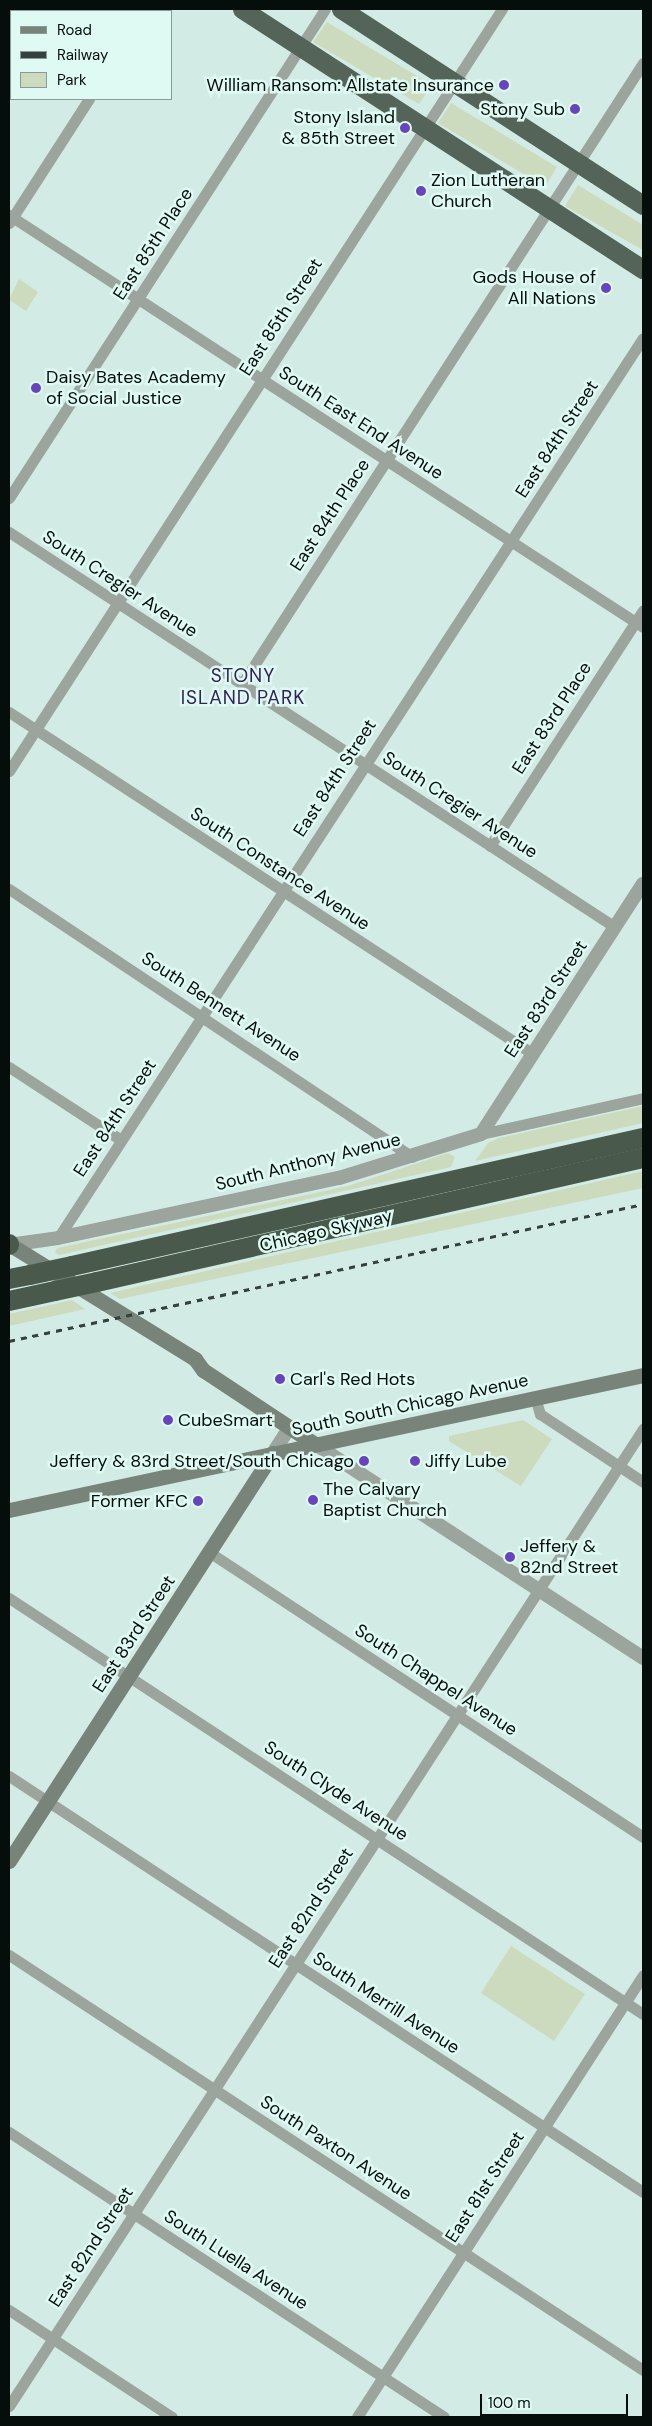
<!DOCTYPE html>
<html>
<head>
<meta charset="utf-8">
<style>
	body { margin:0 }
	#map { position:relative; width:652px; height:2426px; overflow:hidden; background:#d2ece5; font-family:"DM Sans",sans-serif }
	div>[style] { position:absolute }
	.green>* { inset:0; background:#ccdabd }
	.minor>* { height:11px; margin:-5.5px; padding:0 5.5px; transform-origin:5.5px; border-radius:5.5px; background:#9ba49d }
	.tertiary>* { height:14px; margin:-7px; padding:0 7px; transform-origin:7px; border-radius:7px; background:#9ba49d }
	.secondary>* { height:15px; margin:-7.5px; padding:0 7.5px; transform-origin:7.5px; border-radius:7.5px; background:#78847a }
	.trunk>* { height:19px; margin:-9.5px; padding:0 9.5px; transform-origin:9.5px; border-radius:9.5px; background:#546458 }
	.motorway>* { height:20px; margin:-10px; padding:0 10px; transform-origin:10px; border-radius:10px; background:#495a4d }
	.rail>* { height:3px; margin-top:-1.5px; transform-origin:0; background:repeating-linear-gradient(90deg,#34413d 0 6px,transparent 0 12px) }
	.motorway-bridge>* { height:20px; margin:-10px; padding:0 10px; transform-origin:10px; border-radius:10px; background:#495a4d }
	.dots>* { width:14px; height:14px; translate:-50% -50%; box-sizing:border-box; border:2px solid #dffaf2; border-radius:50% }
	span { translate:-50% -50%; white-space:nowrap; text-align:center; line-height:1.15; -webkit-text-stroke:5px #dffaf2; paint-order:stroke }
	.poi-label { font-size:18px; color:#050e0b }
	.right { translate:-100% -50%; text-align:right }
	.left { translate:0 -50%; text-align:left }
	.street-label { font-size:18px; color:#050e0b }
	.neighbourhood-label { font-size:19px; color:#32215c; letter-spacing:1px }
	.frame { position:absolute; inset:0; border:10px solid #050e0b; pointer-events:none }
	.legend { position:absolute; left:10px; top:10px; width:162px; height:90px; box-sizing:border-box; background:#dffaf2; border:1px solid #889c96; margin:0; padding:6px 9px; list-style:none; font-size:15px; color:#050e0b }
	.legend li { display:flex; align-items:center; gap:10px; height:25px }
	.legend b { width:25px; border:1px solid #889c96 }
	.scale { position:absolute; left:480px; top:2394px; width:148px; height:22px; box-sizing:border-box; border:2px solid #050e0b; border-top:0; padding-left:6px; font-size:15px; line-height:18px; white-space:nowrap; color:#050e0b; -webkit-text-stroke:4px #dffaf2; paint-order:stroke }
</style>
</head>
<body>
<div id="map">
	<div class="green">
		<div style="clip-path:polygon(327px 22px,432px 85px,419px 104px,313px 42px)"></div>
		<div style="clip-path:polygon(451px 103px,557px 167px,545px 187px,438px 123px)"></div>
		<div style="clip-path:polygon(578px 185px,643px 225px,643px 250px,565px 206px)"></div>
		<div style="clip-path:polygon(19px 279px,38px 292px,26px 311px,9px 300px)"></div>
		<div style="clip-path:polygon(643px 1106px,643px 1123px,475px 1161px,488px 1143px,499px 1138px)"></div>
		<div style="clip-path:polygon(448px 1153px,455px 1157px,451px 1167px,59px 1255px,55px 1253px,57px 1248px,348px 1186px)"></div>
		<div style="clip-path:polygon(643px 1171px,643px 1188px,120px 1299px,110px 1293px)"></div>
		<div style="clip-path:polygon(72px 1300px,85px 1309px,9px 1326px,9px 1314px)"></div>
		<div style="clip-path:polygon(523px 1420px,552px 1439px,521px 1486px,449px 1441px,449px 1436px)"></div>
		<div style="clip-path:polygon(511px 1946px,585px 1994px,554px 2041px,481px 1993px)"></div>
	</div>
	<div class="minor">
		<div style="left:145px;top:11px;width:3px;rotate:-45deg"></div>
		<div style="left:9px;top:215px;width:756px;rotate:33.02deg"></div>
		<div style="left:9px;top:223px;width:148px;rotate:-57.2deg"></div>
		<div style="left:9px;top:498px;width:582px;rotate:-57.13deg"></div>
		<div style="left:9px;top:532px;width:723px;rotate:33.1deg"></div>
		<div style="left:242px;top:684px;width:739px;rotate:-57.15deg"></div>
		<div style="left:9px;top:712px;width:626px;rotate:33.13deg"></div>
		<div style="left:9px;top:771px;width:908px;rotate:-57.1deg"></div>
		<div style="left:490px;top:846px;width:281px;rotate:-57deg"></div>
		<div style="left:9px;top:889px;width:484px;rotate:33.6deg"></div>
		<div style="left:9px;top:1067px;width:134px;rotate:33.1deg"></div>
		<div style="left:481px;top:1134px;width:166px;rotate:-12.5deg"></div>
		<div style="left:58px;top:1238px;width:1073px;rotate:-56.98deg"></div>
		<div style="left:535px;top:1397px;width:18px;rotate:74deg"></div>
		<div style="left:540px;top:1414px;width:123px;rotate:33.4deg"></div>
		<div style="left:209px;top:1552px;width:519px;rotate:33.29deg"></div>
		<div style="left:9px;top:1598px;width:758px;rotate:33.27deg"></div>
		<div style="left:9px;top:1776px;width:758px;rotate:33.27deg"></div>
		<div style="left:9px;top:1955px;width:758px;rotate:33.21deg"></div>
		<div style="left:9px;top:2132px;width:520px;rotate:33.23deg"></div>
		<div style="left:9px;top:2310px;width:195px;rotate:33.3deg"></div>
		<div style="left:9px;top:2406px;width:1165px;rotate:-57.02deg"></div>
		<div style="left:357px;top:2417px;width:526px;rotate:-57.09deg"></div>
	</div>
	<div class="tertiary">
		<div style="left:9px;top:1245px;width:49px;rotate:-8.1deg"></div>
		<div style="left:58px;top:1238px;width:287px;rotate:-12.1deg"></div>
		<div style="left:339px;top:1178px;width:149px;rotate:-17.2deg"></div>
		<div style="left:481px;top:1134px;width:298px;rotate:-57.1deg"></div>
		<div style="left:315px;top:1444px;width:392px;rotate:33.1deg"></div>
		<div style="left:273px;top:1453px;width:31px;rotate:-57deg"></div>
	</div>
	<div class="secondary">
		<div style="left:9px;top:1244px;width:219px;rotate:31.7deg"></div>
		<div style="left:195px;top:1359px;width:14px;rotate:54deg"></div>
		<div style="left:203px;top:1370px;width:134px;rotate:33.5deg"></div>
		<div style="left:9px;top:1510px;width:648px;rotate:-12.02deg"></div>
		<div style="left:9px;top:1861px;width:486px;rotate:-57.1deg"></div>
	</div>
	<div class="trunk">
		<div style="left:242px;top:9px;width:478px;rotate:33deg"></div>
		<div style="left:341px;top:9px;width:360px;rotate:33deg"></div>
	</div>
	<div class="motorway">
		<div style="left:9px;top:1245px;width:1px;rotate:-90deg"></div>
		<div style="left:72px;top:1266px;width:585px;rotate:-12.64deg"></div>
		<div style="left:9px;top:1279px;width:21px;rotate:-11deg"></div>
		<div style="left:97px;top:1282px;width:560px;rotate:-12.8deg"></div>
		<div style="left:9px;top:1301px;width:47px;rotate:-12.3deg"></div>
	</div>
	<div class="rail">
		<div style="left:9px;top:1341px;width:649px;rotate:-12.19deg"></div>
	</div>
	<div class="motorway-bridge">
		<div style="left:30px;top:1275px;width:43px;rotate:-12.1deg"></div>
		<div style="left:55px;top:1291px;width:43px;rotate:-12.1deg"></div>
	</div>
	<div class="dots">
		<div style="left:504px;top:85px;background:#6844bc"></div>
		<div style="left:575px;top:109px;background:#6844bc"></div>
		<div style="left:405px;top:128px;background:#6844bc"></div>
		<div style="left:421px;top:191px;background:#6844bc"></div>
		<div style="left:606px;top:288px;background:#6844bc"></div>
		<div style="left:36px;top:388px;background:#6844bc"></div>
		<div style="left:280px;top:1379px;background:#6844bc"></div>
		<div style="left:168px;top:1420px;background:#6844bc"></div>
		<div style="left:364px;top:1461px;background:#6844bc"></div>
		<div style="left:415px;top:1461px;background:#6844bc"></div>
		<div style="left:313px;top:1500px;background:#6844bc"></div>
		<div style="left:198px;top:1501px;background:#6844bc"></div>
		<div style="left:510px;top:1557px;background:#6844bc"></div>
	</div>
	<div class="poi-label">
		<span class="right" style="left:494px;top:85px">William Ransom: Allstate Insurance</span>
		<span class="right" style="left:565px;top:109px">Stony Sub</span>
		<span class="right" style="left:395px;top:128px">Stony Island<br>&amp; 85th Street</span>
		<span class="left" style="left:431px;top:191px">Zion Lutheran<br>Church</span>
		<span class="right" style="left:596px;top:288px">Gods House of<br>All Nations</span>
		<span class="left" style="left:46px;top:388px">Daisy Bates Academy<br>of Social Justice</span>
		<span class="left" style="left:290px;top:1379px">Carl's Red Hots</span>
		<span class="left" style="left:178px;top:1420px">CubeSmart</span>
		<span class="right" style="left:354px;top:1461px">Jeffery &amp; 83rd Street/South Chicago</span>
		<span class="left" style="left:425px;top:1461px">Jiffy Lube</span>
		<span class="left" style="left:323px;top:1500px">The Calvary<br>Baptist Church</span>
		<span class="right" style="left:188px;top:1501px">Former KFC</span>
		<span class="left" style="left:520px;top:1557px">Jeffery &amp;<br>82nd Street</span>
	</div>
	<div class="street-label">
		<span style="left:153px;top:244px;rotate:-57deg">East 85th Place</span>
		<span style="left:281px;top:317px;rotate:-57deg">East 85th Street</span>
		<span style="left:361px;top:423px;rotate:33deg">South East End Avenue</span>
		<span style="left:557px;top:439px;rotate:-57deg">East 84th Street</span>
		<span style="left:330px;top:515px;rotate:-57deg">East 84th Place</span>
		<span style="left:120px;top:584px;rotate:33deg">South Cregier Avenue</span>
		<span style="left:552px;top:718px;rotate:-57deg">East 83rd Place</span>
		<span style="left:335px;top:778px;rotate:-57deg">East 84th Street</span>
		<span style="left:460px;top:805px;rotate:33deg">South Cregier Avenue</span>
		<span style="left:280px;top:869px;rotate:33deg">South Constance Avenue</span>
		<span style="left:546px;top:999px;rotate:-57deg">East 83rd Street</span>
		<span style="left:221px;top:1007px;rotate:33deg">South Bennett Avenue</span>
		<span style="left:115px;top:1118px;rotate:-57deg">East 84th Street</span>
		<span style="left:308px;top:1162px;rotate:-14deg">South Anthony Avenue</span>
		<span style="left:326px;top:1231px;rotate:-13deg">Chicago Skyway</span>
		<span style="left:410px;top:1405px;rotate:-12deg">South South Chicago Avenue</span>
		<span style="left:134px;top:1634px;rotate:-57deg">East 83rd Street</span>
		<span style="left:436px;top:1680px;rotate:33deg">South Chappel Avenue</span>
		<span style="left:336px;top:1791px;rotate:33deg">South Clyde Avenue</span>
		<span style="left:311px;top:1908px;rotate:-57deg">East 82nd Street</span>
		<span style="left:386px;top:2003px;rotate:33deg">South Merrill Avenue</span>
		<span style="left:336px;top:2148px;rotate:33deg">South Paxton Avenue</span>
		<span style="left:485px;top:2187px;rotate:-57deg">East 81st Street</span>
		<span style="left:91px;top:2247px;rotate:-57deg">East 82nd Street</span>
		<span style="left:236px;top:2260px;rotate:33deg">South Luella Avenue</span>
	</div>
	<div class="neighbourhood-label">
		<span style="left:243px;top:687px">STONY<br>ISLAND PARK</span>
	</div>
	<div class="frame"></div>
	<ul class="legend">
	<li><b style="height:6px;background:#78847a"></b>Road</li>
	<li><b style="height:6px;background:#34413d"></b>Railway</li>
	<li><b style="height:14px;background:#ccdabd"></b>Park</li>
	</ul>
	<div class="scale">100 m</div>
</div>
</body>
</html>
